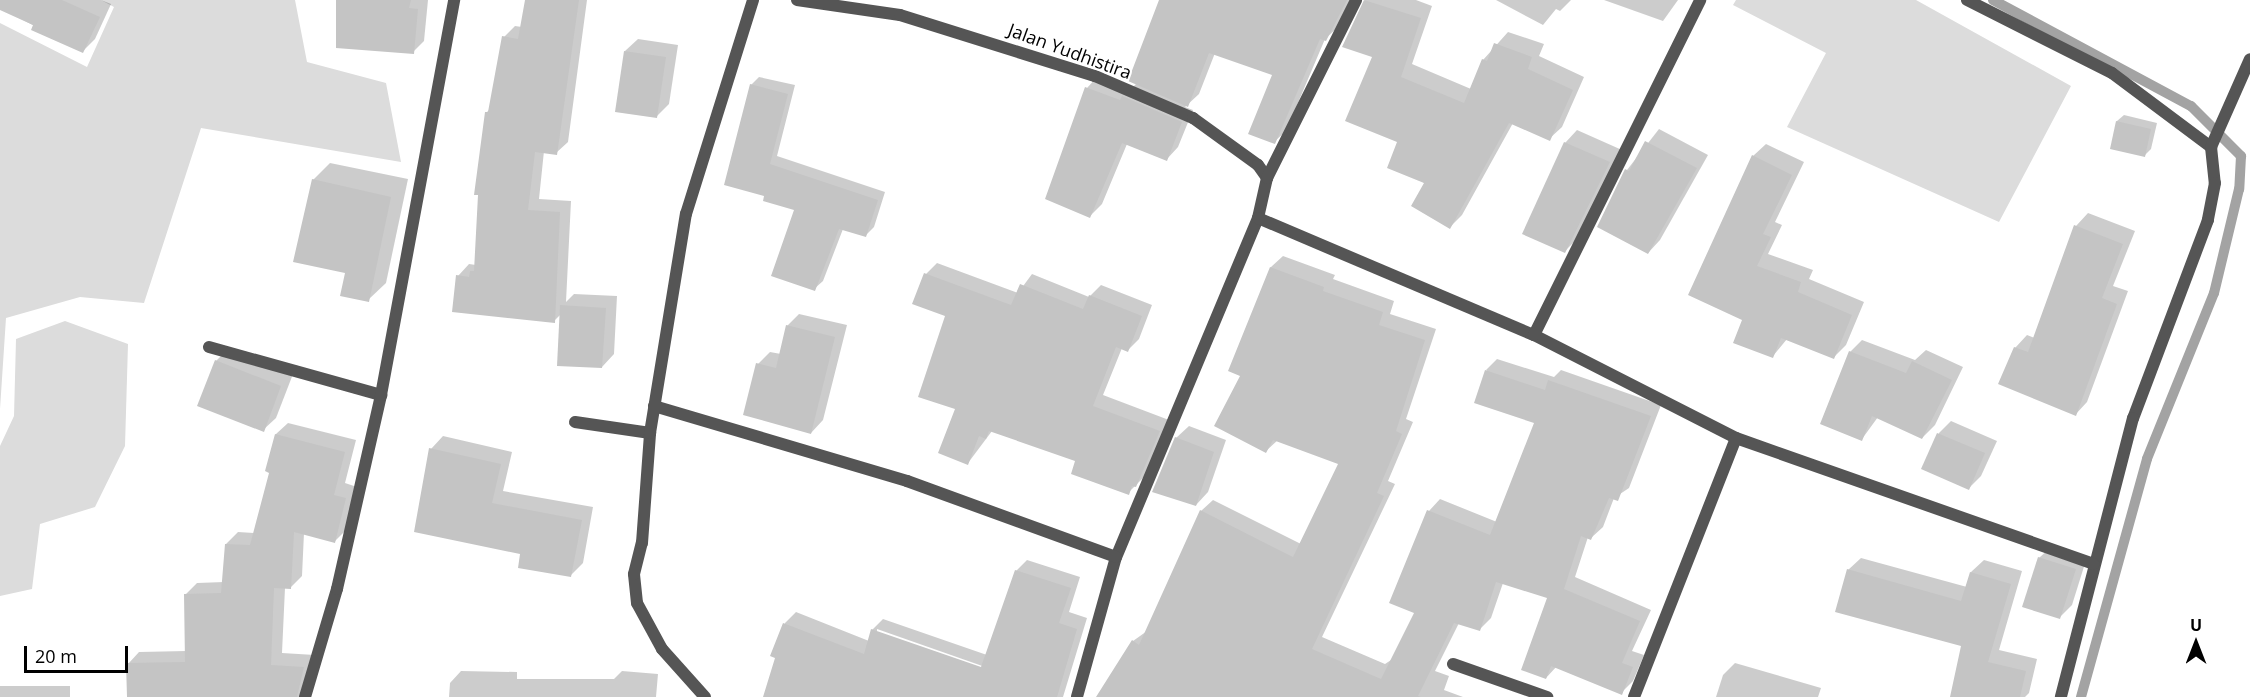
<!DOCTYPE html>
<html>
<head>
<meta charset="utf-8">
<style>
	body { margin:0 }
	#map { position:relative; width:2250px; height:697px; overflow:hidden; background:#fff; font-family:"Open Sans",sans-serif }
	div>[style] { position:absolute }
	.green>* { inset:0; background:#dcdcdc }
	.shadow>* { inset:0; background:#0003 }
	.stream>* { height:10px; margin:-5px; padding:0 5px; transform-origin:5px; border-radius:5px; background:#a3a3a3 }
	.building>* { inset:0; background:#c4c4c4 }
	.service>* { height:12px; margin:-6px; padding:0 6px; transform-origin:6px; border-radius:6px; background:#555 }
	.minor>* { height:12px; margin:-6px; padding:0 6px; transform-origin:6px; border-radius:6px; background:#555 }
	span { translate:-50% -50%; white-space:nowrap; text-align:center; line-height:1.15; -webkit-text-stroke:4.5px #fff; paint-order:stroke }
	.street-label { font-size:18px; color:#000 }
	.north { position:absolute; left:2166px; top:613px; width:60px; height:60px; -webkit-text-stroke:4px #fff; paint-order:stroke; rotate:0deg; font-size:16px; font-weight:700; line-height:24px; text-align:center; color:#000 }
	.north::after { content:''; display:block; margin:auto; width:21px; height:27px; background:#000; clip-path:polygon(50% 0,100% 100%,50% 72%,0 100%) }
	.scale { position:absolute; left:24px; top:646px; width:104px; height:27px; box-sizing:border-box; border:3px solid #000; border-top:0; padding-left:8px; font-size:18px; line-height:21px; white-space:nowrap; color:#000; -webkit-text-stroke:4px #fff; paint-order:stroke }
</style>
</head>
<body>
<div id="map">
	<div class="green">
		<div style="clip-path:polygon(101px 0,295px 0,307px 62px,386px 83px,401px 162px,201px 128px,144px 303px,80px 297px,6px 318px,0 409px,0 23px,87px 67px,114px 7px)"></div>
		<div style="clip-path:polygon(1736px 0,1916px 0,2071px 86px,1999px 222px,1787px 127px,1826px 53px,1733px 5px)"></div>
		<div style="clip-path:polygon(65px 321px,128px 344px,125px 446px,95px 507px,40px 524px,32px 589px,0 596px,0 446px,14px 416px,16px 339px)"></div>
	</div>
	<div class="shadow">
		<div style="clip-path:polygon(0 0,101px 0,111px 4px,95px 39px,83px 51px,0 8px)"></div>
		<div style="clip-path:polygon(338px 0,428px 0,424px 41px,413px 52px)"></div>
		<div style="clip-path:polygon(526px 0,587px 0,568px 142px,556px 153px,544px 151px,539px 199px,571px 201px,566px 302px,574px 294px,617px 296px,614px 354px,602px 367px,561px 314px,554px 321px,458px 276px,469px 264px,476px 265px,486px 113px,491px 108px,504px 37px,515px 26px,522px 27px)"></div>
		<div style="clip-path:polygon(1161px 0,1352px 0,1337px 28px,1325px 39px,1286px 131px,1274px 142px,1274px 74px,1215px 53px,1199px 94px,1185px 107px,1193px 110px,1178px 147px,1167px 159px,1127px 144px,1102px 204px,1090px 216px,1047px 198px,1087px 88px,1098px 76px,1131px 89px,1137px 83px)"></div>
		<div style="clip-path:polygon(1365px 0,1416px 0,1432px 6px,1412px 64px,1471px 89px,1483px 60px,1508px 32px,1544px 44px,1539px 56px,1584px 77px,1562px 127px,1549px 139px,1513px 123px,1462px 215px,1450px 227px,1399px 141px,1374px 57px,1344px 46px)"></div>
		<div style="clip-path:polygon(1496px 0,1571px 0,1560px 11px,1556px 9px,1543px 25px)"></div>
		<div style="clip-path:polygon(1604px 0,1678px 0,1663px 21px)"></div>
		<div style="clip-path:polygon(638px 39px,678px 45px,669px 104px,657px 116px,625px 51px)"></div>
		<div style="clip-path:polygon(759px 77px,795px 85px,777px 156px,885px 192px,874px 227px,865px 236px,843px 229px,823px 281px,814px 289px,796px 209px,765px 200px,751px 85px)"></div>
		<div style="clip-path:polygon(2124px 115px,2157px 123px,2151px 149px,2145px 155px,2112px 147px,2117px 121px)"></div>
		<div style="clip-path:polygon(1659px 129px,1708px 155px,1660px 240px,1648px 253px,1627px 170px)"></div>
		<div style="clip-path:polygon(1577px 130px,1622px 150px,1577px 239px,1565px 251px,1565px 143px)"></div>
		<div style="clip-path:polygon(1766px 144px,1804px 162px,1775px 222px,1782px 225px,1768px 254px,1813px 270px,1809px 279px,1864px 302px,1846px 345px,1834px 357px,1787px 339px,1773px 356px,1744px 319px,1753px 156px)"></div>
		<div style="clip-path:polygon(330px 163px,408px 179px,386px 283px,368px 300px,347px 272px,313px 180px)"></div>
		<div style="clip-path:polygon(2088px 213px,2135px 231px,2113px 286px,2128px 291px,2087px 402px,2075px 415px,2015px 348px,2027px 335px,2035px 338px,2076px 226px)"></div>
		<div style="clip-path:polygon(1283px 256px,1335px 275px,1333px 279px,1394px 301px,1390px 314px,1436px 329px,1406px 419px,1413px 422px,1388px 481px,1395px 484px,1322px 637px,1385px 664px,1394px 658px,1416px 612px,1429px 511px,1440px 499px,1497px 522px,1536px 422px,1486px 370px,1497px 359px,1554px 377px,1561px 370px,1661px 405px,1629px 488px,1614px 498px,1603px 527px,1591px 538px,1588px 537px,1575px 577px,1651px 610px,1632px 651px,1644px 655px,1633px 681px,1621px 693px,1557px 666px,1546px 678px,1549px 597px,1503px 583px,1491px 618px,1480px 629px,1459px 623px,1435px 671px,1449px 676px,1444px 690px,1463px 697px,1098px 697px,1133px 641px,1147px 631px,1201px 511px,1213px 500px,1301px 544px,1340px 464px,1278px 440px,1266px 451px,1242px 375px,1230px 370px,1271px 267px)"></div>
		<div style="clip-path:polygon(937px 263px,1018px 293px,1032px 274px,1089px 297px,1101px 285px,1152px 305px,1139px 339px,1128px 350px,1122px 348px,1103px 395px,1169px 420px,1147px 474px,1128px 493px,1077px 460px,992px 431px,968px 463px,947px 315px,926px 274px)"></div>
		<div style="clip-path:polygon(799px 314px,847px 325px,823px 420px,811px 433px,758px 364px,770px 352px,781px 354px,787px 326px)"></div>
		<div style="clip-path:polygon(1862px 340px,1915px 360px,1926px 350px,1963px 367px,1935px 425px,1922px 438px,1878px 417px,1862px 439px,1850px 352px)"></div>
		<div style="clip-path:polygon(229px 348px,293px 374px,276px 418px,263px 430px,216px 361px)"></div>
		<div style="clip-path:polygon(1951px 421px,1997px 441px,1981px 476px,1969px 488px,1923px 468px,1939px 433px)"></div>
		<div style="clip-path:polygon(288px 423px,356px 440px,345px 483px,357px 487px,346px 530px,335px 541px,304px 533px,302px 576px,290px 588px,285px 588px,282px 653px,315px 655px,309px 687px,299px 697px,199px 697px,128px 664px,139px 652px,186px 651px,185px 595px,197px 583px,224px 582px,226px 544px,238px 532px,254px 533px,271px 471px,276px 434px)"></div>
		<div style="clip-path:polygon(1189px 426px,1226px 440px,1208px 492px,1196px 505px,1176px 438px)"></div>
		<div style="clip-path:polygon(443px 436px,512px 452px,503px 491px,593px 507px,583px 563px,570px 576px,522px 553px,431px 449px)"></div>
		<div style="clip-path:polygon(2052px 546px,2087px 557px,2072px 605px,2060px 617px,2039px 558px)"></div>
		<div style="clip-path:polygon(1861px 558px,1967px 587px,1971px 572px,1984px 560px,2022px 571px,1999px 650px,2037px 659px,2029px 693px,2025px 697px,1980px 697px,1963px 645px,1848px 570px)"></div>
		<div style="clip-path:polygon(evenodd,1027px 560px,1080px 577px,1069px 612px,1087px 618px,1063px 697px,765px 697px,777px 657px,772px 655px,785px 623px,796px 612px,869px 641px,872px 630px,883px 619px,987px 655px,1016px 571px,1027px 560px,877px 629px,988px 668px,987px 671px,877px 633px,877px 629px)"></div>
		<div style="clip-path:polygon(1735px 663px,1821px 688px,1818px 697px,1716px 697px,1723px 675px)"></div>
		<div style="clip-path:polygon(461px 671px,517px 672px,517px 679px,614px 679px,622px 671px,658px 674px,656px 697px,449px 697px,450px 683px)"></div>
		<div style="clip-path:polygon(0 686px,70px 686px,70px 697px,0 697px)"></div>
	</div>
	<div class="stream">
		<div style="left:1993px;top:0;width:225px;rotate:28.2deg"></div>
		<div style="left:2191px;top:106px;width:71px;rotate:45deg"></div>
		<div style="left:2241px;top:156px;width:33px;rotate:93deg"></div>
		<div style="left:2239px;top:189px;width:107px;rotate:103.5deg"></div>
		<div style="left:2214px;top:293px;width:179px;rotate:112deg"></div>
		<div style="left:2147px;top:459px;width:247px;rotate:105.5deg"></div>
	</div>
	<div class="building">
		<div style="clip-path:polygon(0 0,62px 0,100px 17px,83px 53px,31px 30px,33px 25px,0 10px)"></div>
		<div style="clip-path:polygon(336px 0,411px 0,409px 8px,418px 9px,414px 54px,336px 48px)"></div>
		<div style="clip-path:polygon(525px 0,579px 0,557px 155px,535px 152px,528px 210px,560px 212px,555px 323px,452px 312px,456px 275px,469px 277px,470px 271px,474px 271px,478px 195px,474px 195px,485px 112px,488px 112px,502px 36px,518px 39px)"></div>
		<div style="clip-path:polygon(1159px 0,1347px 0,1326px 41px,1320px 39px,1275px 144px,1248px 134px,1272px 75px,1209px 53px,1188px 107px,1128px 81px)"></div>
		<div style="clip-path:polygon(1364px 0,1421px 18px,1401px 77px,1464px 103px,1482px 59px,1487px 61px,1494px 43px,1532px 57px,1528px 69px,1573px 90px,1550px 141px,1509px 123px,1450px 229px,1411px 206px,1424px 183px,1387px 168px,1397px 142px,1345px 121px,1372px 57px,1342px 47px)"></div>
		<div style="clip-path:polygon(624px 51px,666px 57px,657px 118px,615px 112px)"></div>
		<div style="clip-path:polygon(750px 84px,788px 94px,770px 164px,878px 200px,866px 237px,839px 229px,815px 291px,771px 276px,794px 210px,763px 201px,764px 196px,724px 185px)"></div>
		<div style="clip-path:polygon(1085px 87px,1120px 100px,1122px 96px,1182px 122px,1167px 161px,1122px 143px,1090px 218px,1045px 199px)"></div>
		<div style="clip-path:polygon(2116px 121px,2151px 129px,2145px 157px,2110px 149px)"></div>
		<div style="clip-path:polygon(1645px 141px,1697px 168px,1648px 254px,1597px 227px,1625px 169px,1629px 171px)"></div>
		<div style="clip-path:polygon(1564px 142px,1610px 162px,1565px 253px,1522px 234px)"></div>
		<div style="clip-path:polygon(1752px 155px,1792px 175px,1763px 234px,1771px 237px,1757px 266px,1801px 282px,1798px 292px,1852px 315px,1834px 359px,1781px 338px,1773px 358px,1733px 343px,1742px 320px,1688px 295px)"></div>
		<div style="clip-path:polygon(312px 179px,391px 197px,369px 302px,340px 296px,345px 273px,293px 262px)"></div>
		<div style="clip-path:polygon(2074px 225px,2123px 244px,2102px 298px,2117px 304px,2076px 416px,1998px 384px,2014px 347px,2028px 352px)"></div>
		<div style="clip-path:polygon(1270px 267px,1324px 287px,1323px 291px,1383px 312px,1379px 325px,1425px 340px,1396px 431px,1402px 434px,1377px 493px,1384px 496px,1312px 649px,1381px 679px,1414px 613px,1389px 603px,1427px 510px,1490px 535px,1534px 423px,1474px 403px,1485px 370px,1545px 390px,1548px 380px,1651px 416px,1618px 501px,1609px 498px,1591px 540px,1581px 536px,1564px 589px,1640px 621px,1622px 663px,1633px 667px,1622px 695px,1551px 666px,1546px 679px,1521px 670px,1547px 598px,1496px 582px,1480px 631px,1454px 623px,1418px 696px,1421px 697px,1096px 697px,1132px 640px,1139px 645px,1200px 510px,1293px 557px,1338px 464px,1273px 440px,1266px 453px,1214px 426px,1240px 376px,1228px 371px)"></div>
		<div style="clip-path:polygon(924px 273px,1011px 305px,1020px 284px,1083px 309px,1089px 295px,1142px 316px,1128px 352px,1116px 347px,1093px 406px,1160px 431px,1136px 487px,1132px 486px,1129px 495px,1071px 474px,1075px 461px,989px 431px,986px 439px,979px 436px,968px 465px,938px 453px,955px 409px,918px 397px,945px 316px,912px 304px)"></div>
		<div style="clip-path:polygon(560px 305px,606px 308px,602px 368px,557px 366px)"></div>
		<div style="clip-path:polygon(786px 325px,835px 337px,811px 434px,743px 415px,756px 363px,776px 368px)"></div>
		<div style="clip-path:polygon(1849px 351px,1906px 373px,1912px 361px,1952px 380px,1922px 439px,1872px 416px,1862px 441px,1820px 424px)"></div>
		<div style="clip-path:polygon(215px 360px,281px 386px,264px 432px,197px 406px)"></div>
		<div style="clip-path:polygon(1937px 433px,1985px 453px,1969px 490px,1921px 469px)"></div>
		<div style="clip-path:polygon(275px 434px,345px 452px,334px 495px,346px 498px,335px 543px,294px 532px,291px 589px,274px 588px,271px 665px,304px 667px,297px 697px,127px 697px,126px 663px,185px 662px,184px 594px,221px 593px,225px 544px,250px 545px,269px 473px,265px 471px)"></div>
		<div style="clip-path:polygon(1175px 437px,1214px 452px,1196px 506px,1152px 492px)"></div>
		<div style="clip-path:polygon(429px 448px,501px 464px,492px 503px,582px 520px,571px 577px,518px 568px,520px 554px,414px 532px)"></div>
		<div style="clip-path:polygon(2038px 557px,2076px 569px,2060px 619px,2022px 607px)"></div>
		<div style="clip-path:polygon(1847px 569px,1961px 601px,1970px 572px,2011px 584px,1988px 662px,2026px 671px,2020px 697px,1950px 697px,1961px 646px,1835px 612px)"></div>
		<div style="clip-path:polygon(1015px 570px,1071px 588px,1059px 623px,1077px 629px,1057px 697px,763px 697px,775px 658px,770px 656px,783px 623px,864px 654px,871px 629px,981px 667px)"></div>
	</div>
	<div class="service">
		<div style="left:209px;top:347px;width:179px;rotate:15.6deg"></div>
	</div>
	<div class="minor">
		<div style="left:797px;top:0;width:104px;rotate:8.3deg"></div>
		<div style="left:900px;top:15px;width:204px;rotate:17.4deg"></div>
		<div style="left:1095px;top:76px;width:107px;rotate:23.2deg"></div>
		<div style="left:1193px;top:118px;width:80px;rotate:35.9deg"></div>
		<div style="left:1258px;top:165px;width:16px;rotate:55deg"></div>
		<div style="left:1267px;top:178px;width:41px;rotate:102.7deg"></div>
		<div style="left:1258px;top:218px;width:368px;rotate:112.7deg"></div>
		<div style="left:1116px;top:557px;width:145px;rotate:105.6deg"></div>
		<div style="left:1967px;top:0;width:162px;rotate:26.7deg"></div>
		<div style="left:2112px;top:73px;width:124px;rotate:36.8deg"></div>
		<div style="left:2211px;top:147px;width:36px;rotate:84deg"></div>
		<div style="left:2215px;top:183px;width:38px;rotate:101deg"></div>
		<div style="left:2208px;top:220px;width:212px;rotate:110.7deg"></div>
		<div style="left:2133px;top:418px;width:288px;rotate:104.5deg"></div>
		<div style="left:2211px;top:147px;width:96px;rotate:-66.1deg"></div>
		<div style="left:1267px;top:178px;width:199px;rotate:-63.4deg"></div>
		<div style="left:1258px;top:218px;width:300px;rotate:23deg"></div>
		<div style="left:1534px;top:335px;width:227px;rotate:27deg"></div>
		<div style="left:1736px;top:438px;width:379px;rotate:19.4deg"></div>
		<div style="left:1534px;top:335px;width:374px;rotate:-63.6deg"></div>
		<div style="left:654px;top:406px;width:264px;rotate:16.5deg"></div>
		<div style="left:907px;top:481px;width:222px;rotate:20deg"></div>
		<div style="left:575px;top:422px;width:76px;rotate:8.3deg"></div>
		<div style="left:1453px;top:664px;width:100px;rotate:19.3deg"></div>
		<div style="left:305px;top:697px;width:113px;rotate:-73.5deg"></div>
		<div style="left:337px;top:589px;width:199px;rotate:-77.2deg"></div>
		<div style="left:381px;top:395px;width:402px;rotate:-79.5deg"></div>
		<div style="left:705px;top:697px;width:64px;rotate:-131.9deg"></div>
		<div style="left:662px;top:649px;width:52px;rotate:-118.5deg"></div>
		<div style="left:637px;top:603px;width:29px;rotate:-96deg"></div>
		<div style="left:634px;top:574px;width:32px;rotate:-76deg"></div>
		<div style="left:642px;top:543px;width:110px;rotate:-85.8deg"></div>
		<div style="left:650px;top:433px;width:222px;rotate:-80.7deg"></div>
		<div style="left:686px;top:214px;width:224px;rotate:-72.6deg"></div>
		<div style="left:1634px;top:697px;width:278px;rotate:-68.5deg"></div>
	</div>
	<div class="street-label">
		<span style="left:1070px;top:51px;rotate:20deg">Jalan Yudhistira</span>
	</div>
	<div class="north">U</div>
	<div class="scale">20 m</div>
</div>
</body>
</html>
